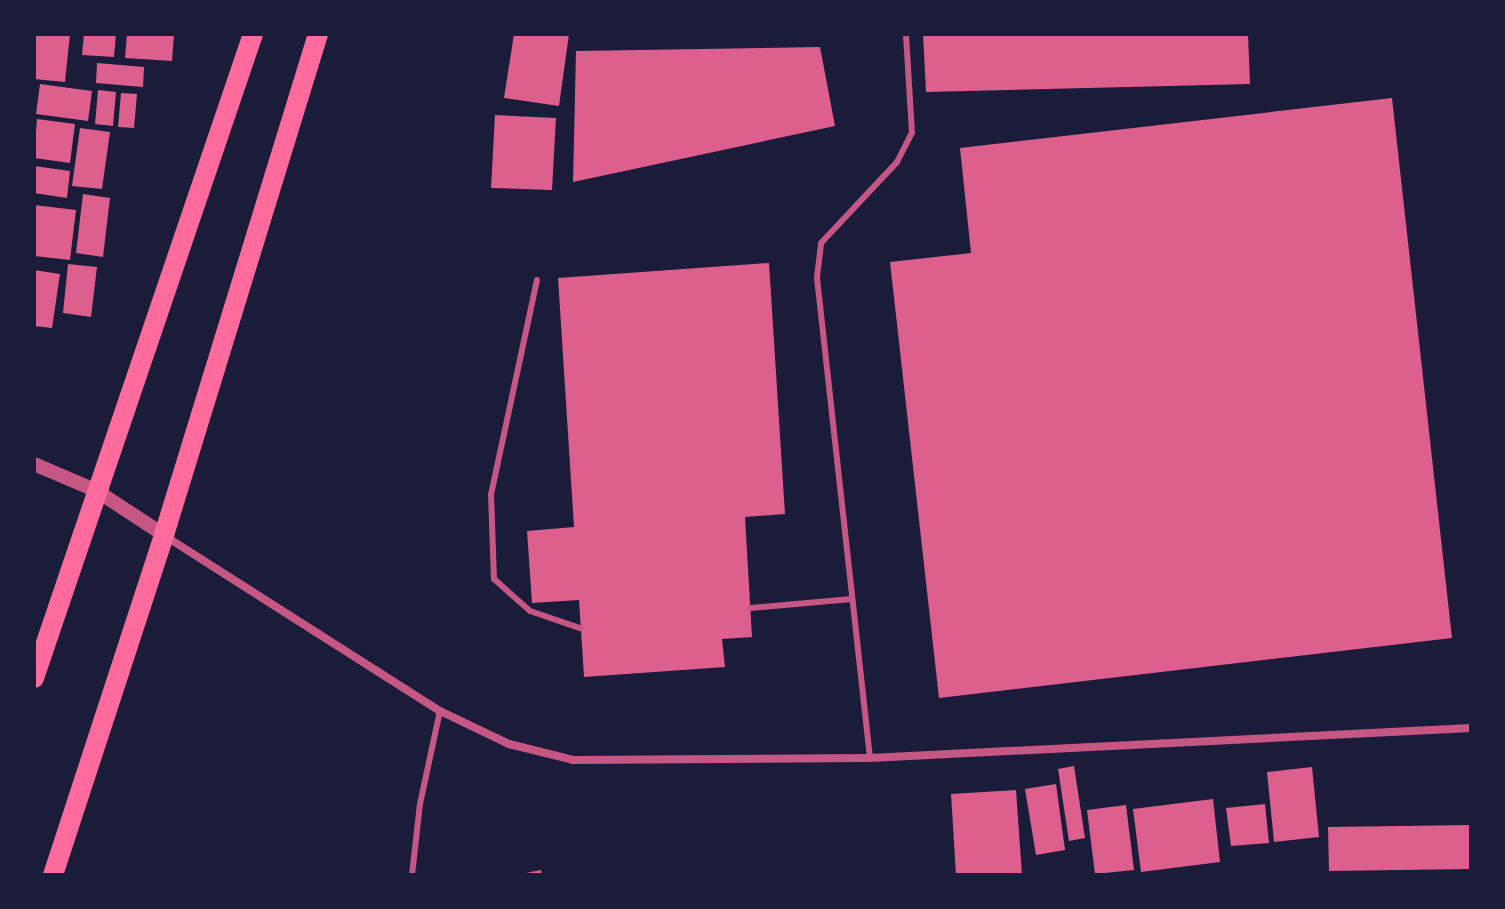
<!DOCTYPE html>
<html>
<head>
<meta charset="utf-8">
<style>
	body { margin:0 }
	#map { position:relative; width:1505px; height:909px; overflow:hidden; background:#1b1b3a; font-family:"Noto Sans",sans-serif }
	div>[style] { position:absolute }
	.building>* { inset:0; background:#dd5f8e }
	.service>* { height:6px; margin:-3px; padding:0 3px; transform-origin:3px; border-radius:3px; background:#c65784 }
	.minor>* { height:8px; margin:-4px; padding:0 4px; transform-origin:4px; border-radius:4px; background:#c65784 }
	.tertiary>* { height:14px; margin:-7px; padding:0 7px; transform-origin:7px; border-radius:7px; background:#c65784 }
	.primary>* { height:20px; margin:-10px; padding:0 10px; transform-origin:10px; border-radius:10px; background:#ff6b9d }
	span { translate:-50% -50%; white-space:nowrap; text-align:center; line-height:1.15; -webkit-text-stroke:6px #1b1b3a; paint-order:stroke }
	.frame { position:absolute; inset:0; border:36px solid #1b1b3a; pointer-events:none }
</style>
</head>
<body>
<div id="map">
	<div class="building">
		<div style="clip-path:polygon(34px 34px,70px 34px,65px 82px,34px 79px)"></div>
		<div style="clip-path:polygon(84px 34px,116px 34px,114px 57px,82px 55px)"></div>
		<div style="clip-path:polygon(127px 34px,174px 34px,172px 61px,125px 58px)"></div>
		<div style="clip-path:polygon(514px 34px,569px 34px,559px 106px,504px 98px)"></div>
		<div style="clip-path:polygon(923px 34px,1248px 34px,1250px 84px,926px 92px)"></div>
		<div style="clip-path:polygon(820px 47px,835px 126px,573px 182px,576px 51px)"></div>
		<div style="clip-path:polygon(97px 63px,144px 67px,143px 87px,96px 83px)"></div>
		<div style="clip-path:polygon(40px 84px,92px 91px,88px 121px,36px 114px)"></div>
		<div style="clip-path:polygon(98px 90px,116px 92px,113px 126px,95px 124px)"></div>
		<div style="clip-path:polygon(121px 93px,137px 94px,134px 128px,118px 127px)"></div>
		<div style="clip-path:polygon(1392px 98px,1452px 638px,939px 698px,890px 262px,971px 253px,960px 148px)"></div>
		<div style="clip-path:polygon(495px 115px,556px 118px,552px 190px,491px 188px)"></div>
		<div style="clip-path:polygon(37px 119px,75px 124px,70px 163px,34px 158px)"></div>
		<div style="clip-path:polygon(80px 128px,110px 132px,102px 189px,72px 186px)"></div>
		<div style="clip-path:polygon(34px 166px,70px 171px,67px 198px,34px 193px)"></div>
		<div style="clip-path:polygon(83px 194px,110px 198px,103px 257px,76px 253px)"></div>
		<div style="clip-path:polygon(34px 205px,76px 210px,70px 260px,34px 256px)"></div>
		<div style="clip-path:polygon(769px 263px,785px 514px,745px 517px,752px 637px,722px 639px,725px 667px,584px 677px,579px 600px,532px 603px,527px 531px,574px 527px,558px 278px)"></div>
		<div style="clip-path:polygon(68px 264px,97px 267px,91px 317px,63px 313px)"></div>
		<div style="clip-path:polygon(34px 270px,60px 274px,52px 328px,34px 326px)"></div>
		<div style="clip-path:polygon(1074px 766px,1085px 838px,1069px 841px,1058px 769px)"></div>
		<div style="clip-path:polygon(1312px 767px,1319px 837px,1274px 842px,1267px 772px)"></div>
		<div style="clip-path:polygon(1056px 784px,1065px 850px,1036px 855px,1025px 789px)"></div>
		<div style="clip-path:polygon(1016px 790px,1022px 875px,956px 875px,951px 794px)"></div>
		<div style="clip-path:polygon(1213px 799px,1220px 862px,1141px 872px,1133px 809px)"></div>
		<div style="clip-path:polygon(1265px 804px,1269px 843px,1231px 846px,1226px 808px)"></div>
		<div style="clip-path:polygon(1126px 805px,1134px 870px,1095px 874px,1087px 810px)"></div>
		<div style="clip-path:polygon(1471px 825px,1471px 869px,1329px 871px,1328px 827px)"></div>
		<div style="clip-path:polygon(541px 870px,542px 875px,522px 875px,521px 874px)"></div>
	</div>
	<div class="service">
		<div style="left:537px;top:280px;width:219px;rotate:102.1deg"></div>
		<div style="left:491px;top:494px;width:85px;rotate:88deg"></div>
		<div style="left:494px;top:579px;width:48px;rotate:41.6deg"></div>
		<div style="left:530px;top:611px;width:53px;rotate:18.8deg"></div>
		<div style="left:751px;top:608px;width:101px;rotate:-5.1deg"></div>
		<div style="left:870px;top:758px;width:484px;rotate:-96.3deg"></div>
		<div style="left:817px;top:277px;width:34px;rotate:-83deg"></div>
		<div style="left:821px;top:243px;width:111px;rotate:-46.8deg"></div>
		<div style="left:897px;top:162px;width:33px;rotate:-63deg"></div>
		<div style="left:912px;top:133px;width:99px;rotate:-93.5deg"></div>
		<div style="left:412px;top:875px;width:71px;rotate:-83.6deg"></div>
		<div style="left:420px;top:804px;width:95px;rotate:-77.9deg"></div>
	</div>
	<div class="minor">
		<div style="left:165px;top:536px;width:326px;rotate:32.5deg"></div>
		<div style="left:440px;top:711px;width:76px;rotate:25.6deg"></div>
		<div style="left:509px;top:744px;width:66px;rotate:14deg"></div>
		<div style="left:573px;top:760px;width:297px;rotate:-0.4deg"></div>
		<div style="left:870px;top:758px;width:602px;rotate:-2.86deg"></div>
	</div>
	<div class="tertiary">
		<div style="left:34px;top:464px;width:69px;rotate:23.2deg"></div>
		<div style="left:97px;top:491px;width:80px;rotate:33.3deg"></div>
	</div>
	<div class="primary">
		<div style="left:34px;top:678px;width:680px;rotate:-71.22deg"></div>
		<div style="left:53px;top:875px;width:358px;rotate:-71.9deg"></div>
		<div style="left:164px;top:535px;width:524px;rotate:-72.91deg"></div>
	</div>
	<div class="frame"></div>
</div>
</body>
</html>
